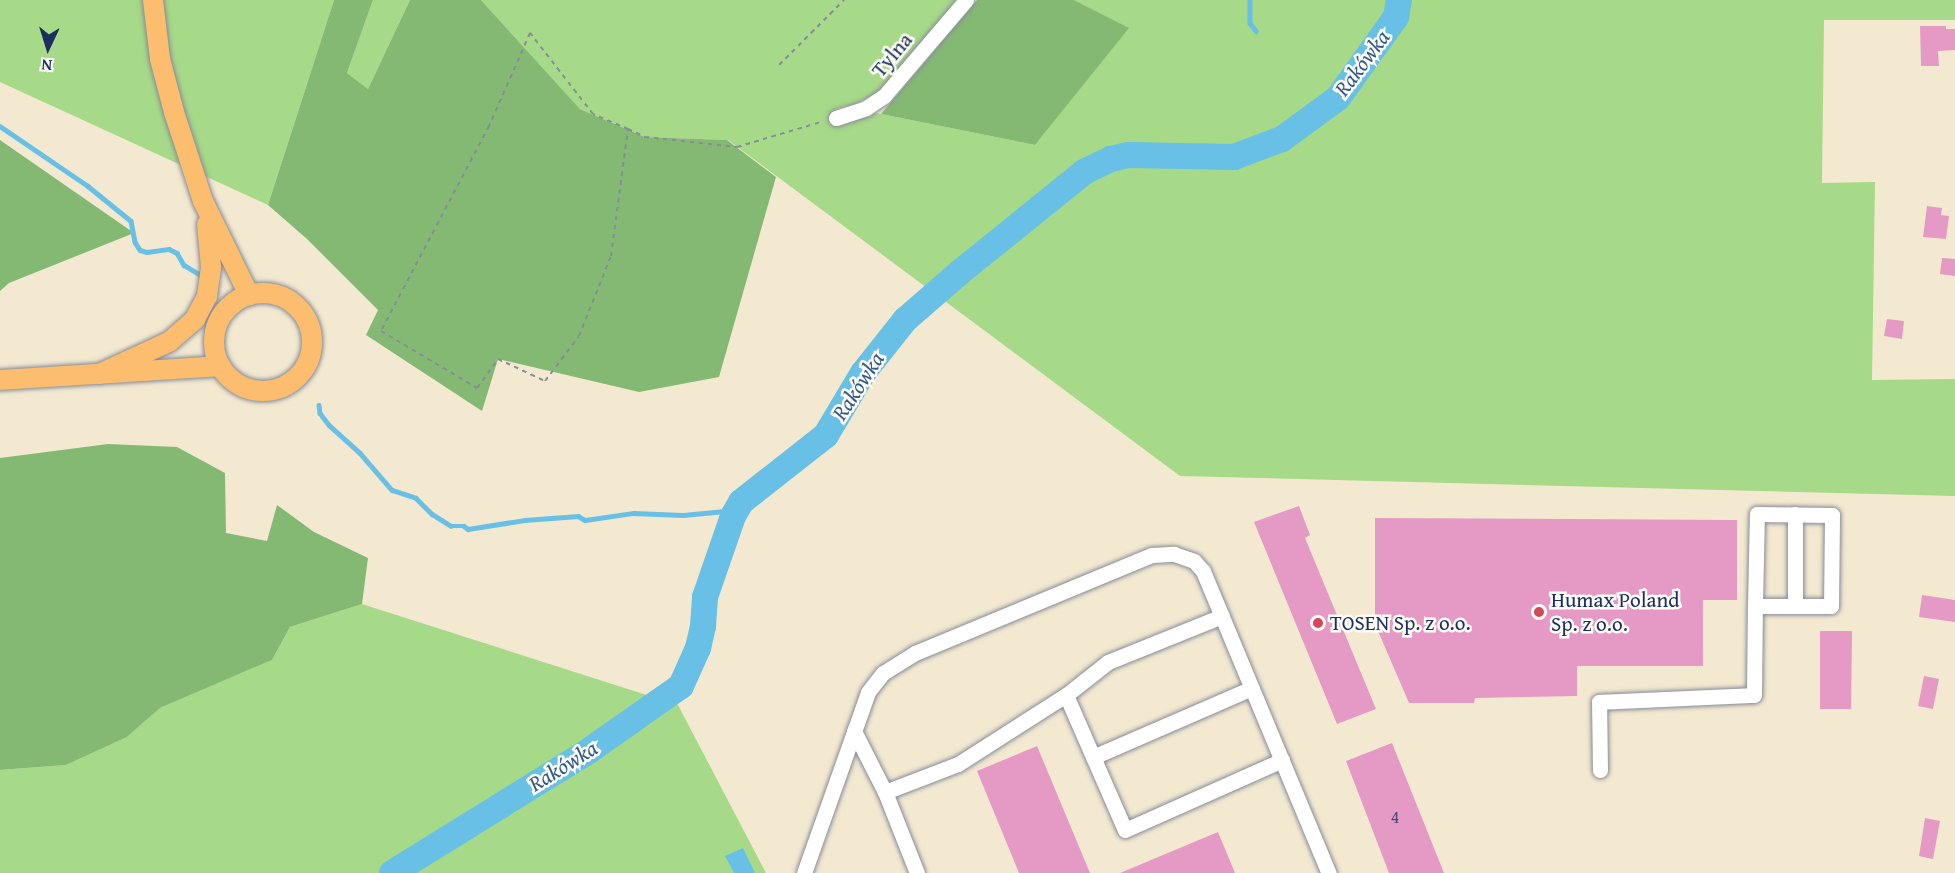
<!DOCTYPE html>
<html>
<head>
<meta charset="utf-8">
<style>
	body { margin:0 }
	#map { position:relative; width:1955px; height:873px; overflow:hidden; background:#f3e9d1; font-family:"Gentium Book Plus",serif }
	div>[style] { position:absolute }
	.green>* { inset:0; background:#a6d988 }
	.forest>* { inset:0; background:#84b974 }
	.water>* { inset:0; background:#68c0e6 }
	.stream>* { height:4.5px; margin:-2.25px; padding:0 2.25px; transform-origin:2.25px; border-radius:2.25px; background:#68c0e6 }
	.river>* { height:26px; margin:-13px; padding:0 13px; transform-origin:13px; border-radius:13px; background:#68c0e6 }
	.building>* { inset:0; background:#e599c5 }
	.path>* { height:2px; margin-top:-1px; transform-origin:0; background:repeating-linear-gradient(90deg,#878c98 0 4.5px,transparent 0 9px) }
	.roads { filter:drop-shadow(0 0 2px #878c98) drop-shadow(0 0 2px #878c98) }
	.minor>* { height:15px; margin:-7.5px; padding:0 7.5px; transform-origin:7.5px; border-radius:7.5px; background:#fff }
	.major>* { height:20px; margin:-10px; padding:0 10px; transform-origin:10px; border-radius:10px; background:#fcbd6f }
	.major>.ring { margin:-10px; padding:0; box-sizing:content-box; background:none; border:20px solid #fcbd6f; border-radius:50% }
	.dots>* { width:16px; height:16px; translate:-50% -50%; box-sizing:border-box; border:3px solid #fdfcf7; border-radius:50% }
	span { translate:-50% -50%; white-space:nowrap; text-align:center; line-height:1.15; -webkit-text-stroke:5px #fdfcf7; paint-order:stroke }
	.number-label { font-size:18px; color:#4e4a78 }
	.number-label span { -webkit-text-stroke-width:0 }
	.street-label { font-size:21px; color:#1b2f5e }
	.poi-label { font-size:21px; color:#1b2f5e }
	.left { translate:0 -50%; text-align:left }
	.water-label { font-size:22px; color:#325a87; font-style:italic }
	.north { position:absolute; left:18px; top:18px; width:60px; height:60px; -webkit-text-stroke:4px #fdfcf7; paint-order:stroke; rotate:184deg; font-size:16px; font-weight:700; line-height:24px; text-align:center; color:#1b2f5e }
	.north::after { content:''; display:block; margin:auto; width:21px; height:27px; background:#1b2f5e; clip-path:polygon(50% 0,100% 100%,50% 72%,0 100%) }
</style>
</head>
<body>
<div id="map">
	<div class="green">
		<div style="clip-path:polygon(0 0,334px 0,268px 205px,0 82px)"></div>
		<div style="clip-path:polygon(373px 0,410px 0,368px 89px,347px 73px)"></div>
		<div style="clip-path:polygon(481px 0,959px 0,883px 90px,855px 104px,836px 109px,881px 114px,1035px 145px,1128px 28px,1074px 0,1955px 0,1955px 20px,1824px 20px,1822px 183px,1875px 182px,1872px 380px,1955px 379px,1955px 496px,1180px 476px,728px 140px,645px 137px,580px 109px)"></div>
		<div style="clip-path:polygon(362px 604px,678px 705px,766px 873px,0 873px,0 770px,66px 765px,127px 737px,160px 708px,272px 660px,290px 627px)"></div>
	</div>
	<div class="forest">
		<div style="clip-path:polygon(334px 0,373px 0,347px 73px,368px 89px,410px 0,481px 0,580px 109px,645px 137px,727px 140px,776px 177px,719px 377px,639px 392px,498px 359px,482px 411px,366px 335px,378px 310px,307px 239px,268px 205px)"></div>
		<div style="clip-path:polygon(977px 0,1074px 0,1129px 28px,1035px 145px,881px 114px)"></div>
		<div style="clip-path:polygon(0 140px,134px 233px,9px 283px,0 291px)"></div>
		<div style="clip-path:polygon(108px 444px,177px 447px,225px 473px,226px 533px,267px 541px,277px 505px,314px 532px,368px 558px,362px 604px,290px 627px,272px 660px,160px 708px,127px 737px,66px 765px,0 770px,0 458px)"></div>
	</div>
	<div class="water">
		<div style="clip-path:polygon(743px 848px,755px 873px,734px 873px,725px 856px)"></div>
	</div>
	<div class="stream">
		<div style="left:1250px;top:0;width:23px;rotate:90deg"></div>
		<div style="left:1250px;top:23px;width:10px;rotate:53deg"></div>
		<div style="left:0;top:126px;width:107px;rotate:34.3deg"></div>
		<div style="left:88px;top:186px;width:55px;rotate:39.1deg"></div>
		<div style="left:131px;top:221px;width:21px;rotate:79deg"></div>
		<div style="left:135px;top:242px;width:9px;rotate:58deg"></div>
		<div style="left:140px;top:250px;width:7px;rotate:16deg"></div>
		<div style="left:147px;top:252px;width:22px;rotate:-8deg"></div>
		<div style="left:169px;top:249px;width:9px;rotate:27deg"></div>
		<div style="left:177px;top:253px;width:14px;rotate:60deg"></div>
		<div style="left:184px;top:265px;width:21px;rotate:31deg"></div>
		<div style="left:319px;top:405px;width:8px;rotate:83deg"></div>
		<div style="left:320px;top:413px;width:15px;rotate:53deg"></div>
		<div style="left:329px;top:425px;width:42px;rotate:42.1deg"></div>
		<div style="left:360px;top:453px;width:49px;rotate:49.1deg"></div>
		<div style="left:392px;top:490px;width:25px;rotate:18deg"></div>
		<div style="left:416px;top:498px;width:23px;rotate:45deg"></div>
		<div style="left:432px;top:514px;width:22px;rotate:32deg"></div>
		<div style="left:451px;top:526px;width:13px"></div>
		<div style="left:464px;top:526px;width:5px;rotate:37deg"></div>
		<div style="left:468px;top:529px;width:58px;rotate:-9deg"></div>
		<div style="left:525px;top:520px;width:53px;rotate:-4.3deg"></div>
		<div style="left:578px;top:516px;width:8px;rotate:30deg"></div>
		<div style="left:585px;top:520px;width:49px;rotate:-8.3deg"></div>
		<div style="left:633px;top:513px;width:50px;rotate:2.3deg"></div>
		<div style="left:683px;top:515px;width:53px;rotate:-5.4deg"></div>
	</div>
	<div class="river">
		<div style="left:392px;top:873px;width:233px;rotate:-31.8deg"></div>
		<div style="left:590px;top:750px;width:111px;rotate:-35.1deg"></div>
		<div style="left:681px;top:686px;width:42px;rotate:-65.9deg"></div>
		<div style="left:698px;top:648px;width:23px;rotate:-77deg"></div>
		<div style="left:703px;top:626px;width:29px;rotate:-86deg"></div>
		<div style="left:705px;top:597px;width:86px;rotate:-70.9deg"></div>
		<div style="left:733px;top:516px;width:16px;rotate:-60deg"></div>
		<div style="left:741px;top:502px;width:108px;rotate:-38.2deg"></div>
		<div style="left:826px;top:435px;width:72px;rotate:-59.2deg"></div>
		<div style="left:863px;top:373px;width:68px;rotate:-51.6deg"></div>
		<div style="left:905px;top:320px;width:72px;rotate:-41deg"></div>
		<div style="left:959px;top:273px;width:161px;rotate:-38.9deg"></div>
		<div style="left:1084px;top:172px;width:30px;rotate:-26deg"></div>
		<div style="left:1111px;top:159px;width:18px;rotate:-13deg"></div>
		<div style="left:1129px;top:155px;width:105px;rotate:1.1deg"></div>
		<div style="left:1234px;top:157px;width:51px;rotate:-20.6deg"></div>
		<div style="left:1282px;top:139px;width:69px;rotate:-36.2deg"></div>
		<div style="left:1338px;top:98px;width:100px;rotate:-54.4deg"></div>
		<div style="left:1396px;top:17px;width:17px;rotate:-80deg"></div>
	</div>
	<div class="building">
		<div style="clip-path:polygon(1920px 26px,1946px 26px,1946px 29px,1955px 29px,1955px 50px,1938px 51px,1939px 66px,1921px 66px)"></div>
		<div style="clip-path:polygon(1927px 206px,1942px 208px,1941px 215px,1949px 216px,1946px 239px,1923px 237px)"></div>
		<div style="clip-path:polygon(1942px 258px,1955px 259px,1955px 276px,1940px 274px)"></div>
		<div style="clip-path:polygon(1887px 319px,1904px 321px,1902px 339px,1884px 336px)"></div>
		<div style="clip-path:polygon(1299px 506px,1310px 535px,1305px 538px,1376px 709px,1337px 724px,1254px 522px)"></div>
		<div style="clip-path:polygon(1375px 518px,1737px 520px,1737px 600px,1703px 600px,1703px 666px,1577px 666px,1577px 696px,1475px 698px,1474px 703px,1409px 703px,1375px 624px)"></div>
		<div style="clip-path:polygon(1922px 595px,1955px 600px,1955px 622px,1919px 617px)"></div>
		<div style="clip-path:polygon(1820px 631px,1852px 631px,1851px 709px,1820px 709px)"></div>
		<div style="clip-path:polygon(1924px 676px,1939px 679px,1933px 709px,1918px 706px)"></div>
		<div style="clip-path:polygon(1392px 743px,1444px 873px,1389px 873px,1346px 761px)"></div>
		<div style="clip-path:polygon(1037px 746px,1090px 873px,1019px 873px,977px 771px)"></div>
		<div style="clip-path:polygon(1925px 818px,1940px 821px,1933px 859px,1919px 856px)"></div>
		<div style="clip-path:polygon(1218px 832px,1235px 873px,1120px 873px)"></div>
	</div>
	<div class="path">
		<div style="left:779px;top:65px;width:92px;rotate:-45deg"></div>
		<div style="left:628px;top:129px;width:38px;rotate:-157deg"></div>
		<div style="left:593px;top:114px;width:103px;rotate:-127.9deg"></div>
		<div style="left:530px;top:33px;width:102px;rotate:113.8deg"></div>
		<div style="left:489px;top:126px;width:232px;rotate:117.8deg"></div>
		<div style="left:381px;top:331px;width:112px;rotate:30.7deg"></div>
		<div style="left:477px;top:388px;width:36px;rotate:-54deg"></div>
		<div style="left:498px;top:359px;width:52px;rotate:25.1deg"></div>
		<div style="left:545px;top:381px;width:56px;rotate:-52.9deg"></div>
		<div style="left:579px;top:336px;width:86px;rotate:-68.2deg"></div>
		<div style="left:611px;top:256px;width:128px;rotate:-82.4deg"></div>
		<div style="left:628px;top:129px;width:19px;rotate:25deg"></div>
		<div style="left:645px;top:137px;width:93px;rotate:6.2deg"></div>
		<div style="left:737px;top:147px;width:88px;rotate:-16.6deg"></div>
	</div>
	<div class="roads">
		<div class="minor">
			<div style="left:836px;top:118px;width:32px;rotate:-18deg"></div>
			<div style="left:866px;top:108px;width:22px;rotate:-34deg"></div>
			<div style="left:884px;top:96px;width:126px;rotate:-49.5deg"></div>
			<div style="left:1795px;top:606px;width:92px;rotate:-90deg"></div>
			<div style="left:1222px;top:616px;width:123px;rotate:158deg"></div>
			<div style="left:1108px;top:662px;width:53px;rotate:141.8deg"></div>
			<div style="left:1066px;top:695px;width:147px;rotate:66.4deg"></div>
			<div style="left:1125px;top:830px;width:172px;rotate:-24deg"></div>
			<div style="left:854px;top:731px;width:68px;rotate:63.1deg"></div>
			<div style="left:885px;top:792px;width:78px;rotate:-21deg"></div>
			<div style="left:958px;top:764px;width:128px;rotate:-32.6deg"></div>
			<div style="left:1093px;top:757px;width:173px;rotate:-23.5deg"></div>
			<div style="left:1600px;top:770px;width:68px;rotate:-90.8deg"></div>
			<div style="left:1599px;top:702px;width:155px;rotate:-2.6deg"></div>
			<div style="left:1754px;top:695px;width:89px;rotate:-89.4deg"></div>
			<div style="left:1755px;top:606px;width:92px;rotate:-88.8deg"></div>
			<div style="left:1757px;top:514px;width:75px;rotate:0.8deg"></div>
			<div style="left:1832px;top:515px;width:91px;rotate:90.6deg"></div>
			<div style="left:1831px;top:606px;width:76px;rotate:180deg"></div>
			<div style="left:885px;top:792px;width:87px;rotate:68.4deg"></div>
			<div style="left:804px;top:873px;width:192px;rotate:-70.5deg"></div>
			<div style="left:868px;top:692px;width:24px;rotate:-52deg"></div>
			<div style="left:883px;top:673px;width:38px;rotate:-32deg"></div>
			<div style="left:915px;top:653px;width:256px;rotate:-22.5deg"></div>
			<div style="left:1152px;top:555px;width:22px;rotate:-3deg"></div>
			<div style="left:1174px;top:554px;width:21px;rotate:19deg"></div>
			<div style="left:1194px;top:561px;width:13px;rotate:48deg"></div>
			<div style="left:1203px;top:571px;width:327px;rotate:67.4deg"></div>
		</div>
		<div class="major">
			<div style="left:153px;top:0;width:59px;rotate:83.2deg"></div>
			<div style="left:160px;top:59px;width:55px;rotate:75.2deg"></div>
			<div style="left:174px;top:112px;width:94px;rotate:72deg"></div>
			<div style="left:203px;top:201px;width:105px;rotate:63.9deg"></div>
			<div class="ring" style="left:214px;top:293px;width:78px;height:78px"></div>
			<div style="left:99px;top:374px;width:77px;rotate:-24.6deg"></div>
			<div style="left:169px;top:342px;width:35px;rotate:-41deg"></div>
			<div style="left:195px;top:319px;width:26px;rotate:-62deg"></div>
			<div style="left:207px;top:296px;width:29px;rotate:-82deg"></div>
			<div style="left:211px;top:267px;width:43px;rotate:-95.3deg"></div>
			<div style="left:0;top:380px;width:221px;rotate:-3.6deg"></div>
		</div>
	</div>
	<div class="dots">
		<div style="left:1539px;top:612px;background:#d1495b"></div>
		<div style="left:1318px;top:623px;background:#d1495b"></div>
	</div>
	<div class="number-label">
		<span style="left:1395px;top:817px">4</span>
	</div>
	<div class="street-label">
		<span style="left:892px;top:55px;rotate:-50deg">Tylna</span>
	</div>
	<div class="poi-label">
		<span class="left" style="left:1551px;top:612px">Humax Poland<br>Sp. z o.o.</span>
		<span class="left" style="left:1330px;top:623px">TOSEN Sp. z o.o.</span>
	</div>
	<div class="water-label">
		<span style="left:1362px;top:63px;rotate:-53deg">Rakówka</span>
		<span style="left:858px;top:386px;rotate:-57deg">Rakówka</span>
		<span style="left:563px;top:766px;rotate:-32deg">Rakówka</span>
	</div>
	<div class="north">N</div>
</div>
</body>
</html>
